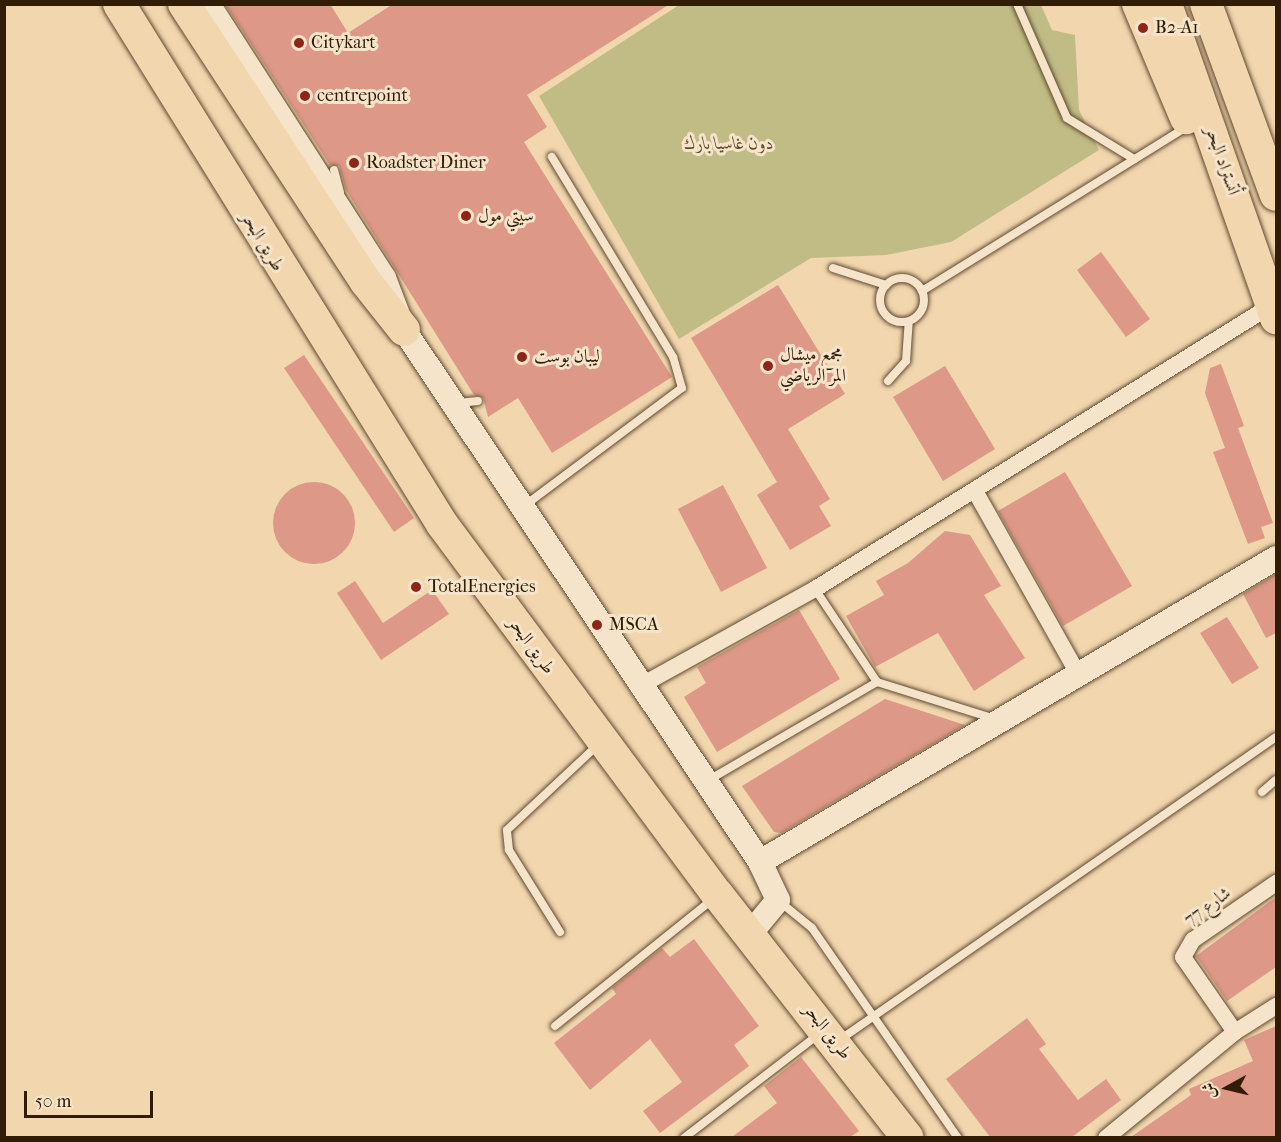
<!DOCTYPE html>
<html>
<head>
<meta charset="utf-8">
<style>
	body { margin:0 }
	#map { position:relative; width:1281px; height:1142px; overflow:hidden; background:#f1d6ae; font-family:"IM FELL French Canon",Amiri,serif }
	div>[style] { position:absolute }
	.green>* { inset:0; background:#c1bc85 }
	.building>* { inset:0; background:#dd9887 }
	.round { border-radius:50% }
	.roads { filter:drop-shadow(0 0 2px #614a30) drop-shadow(0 0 2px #614a30) }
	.lane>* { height:8px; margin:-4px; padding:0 4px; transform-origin:4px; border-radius:4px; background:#f6e4ca }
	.lane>.ring { margin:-4px; padding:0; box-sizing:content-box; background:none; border:8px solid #f6e4ca; border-radius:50% }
	.street>* { height:16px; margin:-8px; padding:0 8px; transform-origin:8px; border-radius:8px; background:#f6e4ca }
	.secondary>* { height:24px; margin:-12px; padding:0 12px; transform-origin:12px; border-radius:12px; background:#f6e4ca }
	.highway>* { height:32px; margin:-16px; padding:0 16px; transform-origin:16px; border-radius:16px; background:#f1d6ae }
	.dots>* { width:16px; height:16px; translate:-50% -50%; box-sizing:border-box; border:3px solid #f6e4ca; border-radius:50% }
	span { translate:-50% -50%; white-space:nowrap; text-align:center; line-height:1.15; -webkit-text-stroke:6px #f6e4ca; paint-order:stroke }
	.poi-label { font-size:18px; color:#311c06 }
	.left { translate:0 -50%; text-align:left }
	.park-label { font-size:18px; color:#5c4c2c; font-style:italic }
	.street-label { font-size:18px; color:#311c06 }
	.frame { position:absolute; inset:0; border:6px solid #311c06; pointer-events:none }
	.north { position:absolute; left:1197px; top:1058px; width:60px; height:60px; -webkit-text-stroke:4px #f6e4ca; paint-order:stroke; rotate:262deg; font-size:16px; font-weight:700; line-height:24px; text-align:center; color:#311c06 }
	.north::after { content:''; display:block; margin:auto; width:21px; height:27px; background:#311c06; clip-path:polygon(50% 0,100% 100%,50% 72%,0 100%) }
	.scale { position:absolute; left:24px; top:1091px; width:129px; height:27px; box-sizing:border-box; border:3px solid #311c06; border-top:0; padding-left:8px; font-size:18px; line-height:21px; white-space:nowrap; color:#311c06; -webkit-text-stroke:4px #f6e4ca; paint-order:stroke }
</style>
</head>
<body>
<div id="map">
	<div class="green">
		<div style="clip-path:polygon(679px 5px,1041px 5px,1052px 30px,1075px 35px,1079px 110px,1099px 150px,951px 242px,886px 255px,811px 258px,679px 339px,539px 96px)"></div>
	</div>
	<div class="building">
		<div style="clip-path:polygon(225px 4px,330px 4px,348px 33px,393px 4px,670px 4px,527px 95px,547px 127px,524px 142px,672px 377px,552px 453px,518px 398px,488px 417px,483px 398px,474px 395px,346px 190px,339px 166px,330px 165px)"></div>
		<div style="clip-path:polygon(1101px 252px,1150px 319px,1126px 337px,1077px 270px)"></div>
		<div style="clip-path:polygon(778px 285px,845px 394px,788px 429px,830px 499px,819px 506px,831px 526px,790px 550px,757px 495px,777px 482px,691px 338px)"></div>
		<div style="clip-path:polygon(304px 355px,414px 518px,394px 532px,284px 368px)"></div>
		<div style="clip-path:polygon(1221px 364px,1244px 426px,1238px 428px,1273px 523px,1261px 527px,1265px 538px,1248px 544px,1213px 452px,1225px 448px,1205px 393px,1210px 368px)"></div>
		<div style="clip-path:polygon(945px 366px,995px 449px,943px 481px,893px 397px)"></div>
		<div style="clip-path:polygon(1065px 472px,1132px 586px,1063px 626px,998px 511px)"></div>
		<div class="round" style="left:273px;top:482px;width:82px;height:82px"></div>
		<div style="clip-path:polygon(723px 485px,767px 568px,721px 592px,678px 509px)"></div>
		<div style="clip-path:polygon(945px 531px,970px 535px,1001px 586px,984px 595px,1025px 658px,974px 691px,938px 633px,875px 667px,846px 616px,884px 595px,876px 581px,908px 563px)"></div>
		<div style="clip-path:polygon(1276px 574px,1276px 633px,1266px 638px,1243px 594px)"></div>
		<div style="clip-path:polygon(355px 581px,383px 623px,432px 590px,449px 614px,381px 660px,337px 593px)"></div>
		<div style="clip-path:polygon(799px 610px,840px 679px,717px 752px,684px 697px,706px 683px,697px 667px)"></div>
		<div style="clip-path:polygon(1227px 617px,1259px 668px,1232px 684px,1200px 633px)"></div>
		<div style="clip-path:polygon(885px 699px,965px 725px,781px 833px,774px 832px,742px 786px)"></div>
		<div style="clip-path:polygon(1276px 897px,1276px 967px,1227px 1001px,1196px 956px)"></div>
		<div style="clip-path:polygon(694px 939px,759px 1026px,734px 1045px,749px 1066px,660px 1133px,643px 1111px,682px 1082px,650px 1039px,590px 1090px,554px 1043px,616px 994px,612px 988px,662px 948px,670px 957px)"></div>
		<div style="clip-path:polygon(1027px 1018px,1046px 1044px,1039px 1049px,1078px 1100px,1106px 1079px,1121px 1100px,1072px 1137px,990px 1137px,946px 1079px)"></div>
		<div style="clip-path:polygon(1276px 1026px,1276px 1137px,1131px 1137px,1191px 1095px,1189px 1089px,1253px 1061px,1244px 1040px)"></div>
		<div style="clip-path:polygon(801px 1057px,859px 1131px,850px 1137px,732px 1137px,777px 1103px,764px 1086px)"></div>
	</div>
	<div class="roads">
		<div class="lane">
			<div style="left:1017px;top:4px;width:124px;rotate:66.3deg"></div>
			<div style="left:1067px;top:118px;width:79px;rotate:31.5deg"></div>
			<div style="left:334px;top:170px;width:23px;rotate:75deg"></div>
			<div style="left:833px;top:268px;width:56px;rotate:17.8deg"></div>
			<div class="ring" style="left:880px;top:278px;width:36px;height:36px"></div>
			<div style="left:922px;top:291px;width:313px;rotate:-31.8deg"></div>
			<div style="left:888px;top:381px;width:27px;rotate:-48deg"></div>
			<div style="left:906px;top:361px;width:39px;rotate:-86deg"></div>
			<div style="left:458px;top:403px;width:20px;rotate:-6deg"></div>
			<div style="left:524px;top:506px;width:197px;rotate:-36.8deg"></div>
			<div style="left:682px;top:388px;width:32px;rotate:-106deg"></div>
			<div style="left:673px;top:357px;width:234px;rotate:-121.2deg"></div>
			<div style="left:815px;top:589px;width:112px;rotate:56.3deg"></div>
			<div style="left:877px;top:682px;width:124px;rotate:17.4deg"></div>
			<div style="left:707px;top:781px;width:197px;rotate:-30.2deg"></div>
			<div style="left:1262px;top:792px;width:18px;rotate:-41deg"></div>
			<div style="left:780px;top:902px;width:41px;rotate:39.1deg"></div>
			<div style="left:812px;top:928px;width:256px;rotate:55.2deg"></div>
			<div style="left:560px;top:932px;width:97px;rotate:-121.9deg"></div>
			<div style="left:509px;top:850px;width:20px;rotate:-96deg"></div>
			<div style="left:507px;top:830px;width:126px;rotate:-43.1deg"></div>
			<div style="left:555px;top:1026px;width:203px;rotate:-38.8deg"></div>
			<div style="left:838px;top:1041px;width:533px;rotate:-34.76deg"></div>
			<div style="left:684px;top:1138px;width:170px;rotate:-37.6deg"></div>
		</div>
		<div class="street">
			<div style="left:975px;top:491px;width:208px;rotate:60.6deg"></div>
			<div style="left:638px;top:687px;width:202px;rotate:-29deg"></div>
			<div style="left:815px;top:589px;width:538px;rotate:-31.86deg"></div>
			<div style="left:1235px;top:1032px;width:91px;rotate:-124.7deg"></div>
			<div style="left:1183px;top:957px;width:20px;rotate:-60deg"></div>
			<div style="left:1193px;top:940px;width:101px;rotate:-34.5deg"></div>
			<div style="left:1106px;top:1138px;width:167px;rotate:-39.4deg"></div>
			<div style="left:1235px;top:1032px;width:49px;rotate:-32.4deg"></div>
		</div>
		<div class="secondary">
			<div style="left:208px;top:4px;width:326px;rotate:57.3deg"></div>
			<div style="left:384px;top:278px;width:56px;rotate:69deg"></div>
			<div style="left:404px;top:330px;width:640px;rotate:56.21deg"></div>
			<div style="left:760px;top:862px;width:42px;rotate:64.7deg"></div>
			<div style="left:778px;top:900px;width:44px;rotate:129.5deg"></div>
			<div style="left:760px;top:862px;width:599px;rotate:-30.5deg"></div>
		</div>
		<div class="highway">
			<div style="left:119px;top:4px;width:612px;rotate:58.15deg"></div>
			<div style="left:442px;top:524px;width:462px;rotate:53.4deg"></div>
			<div style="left:718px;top:895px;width:308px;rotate:52deg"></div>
			<div style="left:184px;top:4px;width:332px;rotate:56.8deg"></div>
			<div style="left:366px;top:282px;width:61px;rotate:51.6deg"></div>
			<div style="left:1138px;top:4px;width:124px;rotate:67.2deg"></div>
			<div style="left:1166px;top:4px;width:333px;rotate:70.7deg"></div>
			<div style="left:1206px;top:4px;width:203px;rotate:69.9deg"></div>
		</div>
	</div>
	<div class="dots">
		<div style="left:1143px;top:28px;background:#8f2418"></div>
		<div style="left:299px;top:43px;background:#8f2418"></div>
		<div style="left:305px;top:96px;background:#8f2418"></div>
		<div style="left:354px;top:163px;background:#8f2418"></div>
		<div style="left:466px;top:216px;background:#8f2418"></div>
		<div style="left:522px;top:357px;background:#8f2418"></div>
		<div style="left:768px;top:366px;background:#8f2418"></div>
		<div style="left:416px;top:587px;background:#8f2418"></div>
		<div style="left:597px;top:625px;background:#8f2418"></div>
	</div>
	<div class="poi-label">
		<span class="left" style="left:1155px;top:28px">B2-A1</span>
		<span class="left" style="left:311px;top:43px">Citykart</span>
		<span class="left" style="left:317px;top:96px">centrepoint</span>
		<span class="left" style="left:366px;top:163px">Roadster Diner</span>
		<span class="left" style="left:478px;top:216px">سيتي مول</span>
		<span class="left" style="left:780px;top:366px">مجمع ميشال<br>المر الرياضي</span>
		<span class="left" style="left:534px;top:357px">ليبان بوست</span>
		<span class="left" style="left:428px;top:587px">TotalEnergies</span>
		<span class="left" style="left:609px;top:625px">MSCA</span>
	</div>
	<div class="park-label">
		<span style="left:729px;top:144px">دون غاسيا بارك</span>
	</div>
	<div class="street-label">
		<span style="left:1222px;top:161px;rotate:71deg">أتستراد البحر</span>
		<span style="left:262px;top:242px;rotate:59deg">طريق البحر</span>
		<span style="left:531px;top:646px;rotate:54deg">طريق البحر</span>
		<span style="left:1208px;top:907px;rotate:-36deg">شارع 77</span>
		<span style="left:827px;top:1032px;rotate:52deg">طريق البحر</span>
	</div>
	<div class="frame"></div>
	<div class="north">ش</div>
	<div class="scale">50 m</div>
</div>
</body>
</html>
